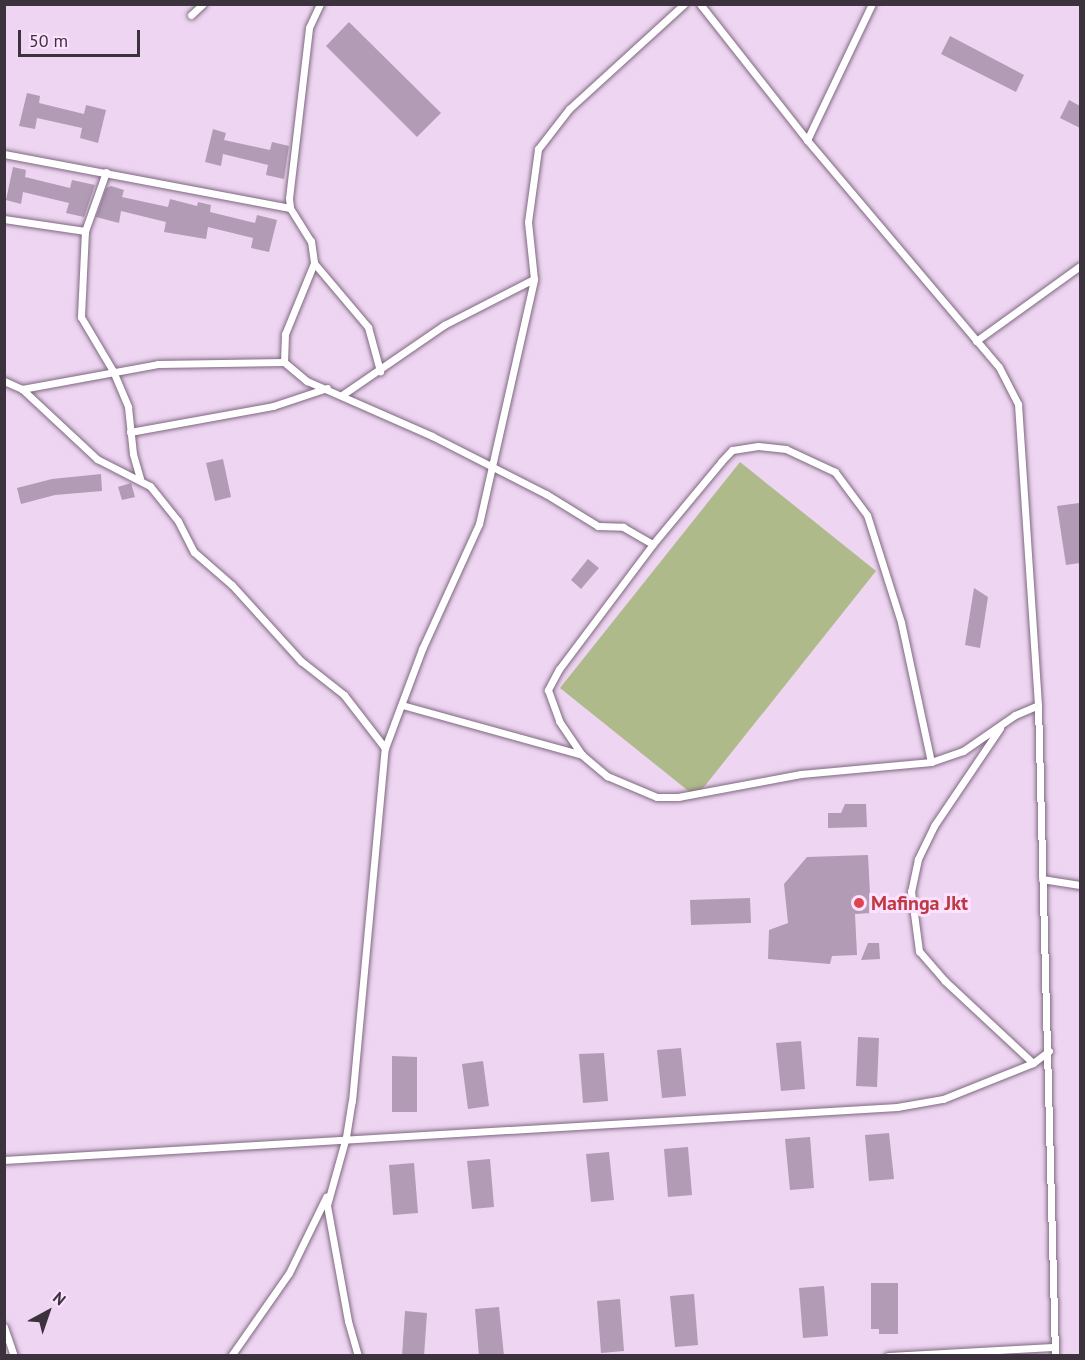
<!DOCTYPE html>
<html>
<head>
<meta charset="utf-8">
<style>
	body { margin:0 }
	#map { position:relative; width:1085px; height:1360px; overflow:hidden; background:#eed5f1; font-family:"PT Sans",sans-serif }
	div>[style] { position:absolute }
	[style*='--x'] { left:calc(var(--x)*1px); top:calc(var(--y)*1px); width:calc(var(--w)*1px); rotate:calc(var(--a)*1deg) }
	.green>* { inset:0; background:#aeba89 }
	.building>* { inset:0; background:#b29bb5 }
	.roads { filter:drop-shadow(0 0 2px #7e6880) drop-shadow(0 0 2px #7e6880) }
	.service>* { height:7px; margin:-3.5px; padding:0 3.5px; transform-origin:3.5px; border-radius:3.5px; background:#fff }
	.dots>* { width:16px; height:16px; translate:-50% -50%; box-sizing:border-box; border:3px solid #fce2ff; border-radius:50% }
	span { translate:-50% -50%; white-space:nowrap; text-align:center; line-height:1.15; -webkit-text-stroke:6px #fce2ff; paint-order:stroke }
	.health-label { font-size:20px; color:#be3a42; font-weight:700 }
	.left { translate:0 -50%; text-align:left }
	.frame { position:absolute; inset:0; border:6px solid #3c323d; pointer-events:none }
	.north { position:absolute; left:18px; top:1282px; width:60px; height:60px; -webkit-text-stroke:4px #fce2ff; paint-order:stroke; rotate:40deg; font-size:16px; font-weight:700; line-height:24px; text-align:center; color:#3c323d }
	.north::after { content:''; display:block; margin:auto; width:21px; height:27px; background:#3c323d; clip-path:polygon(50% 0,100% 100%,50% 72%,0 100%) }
	.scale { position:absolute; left:18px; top:30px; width:122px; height:27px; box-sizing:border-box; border:3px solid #3c323d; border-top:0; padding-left:8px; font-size:18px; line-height:21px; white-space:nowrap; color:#3c323d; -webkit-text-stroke:4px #fce2ff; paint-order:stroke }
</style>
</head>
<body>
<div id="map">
	<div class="green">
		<div style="clip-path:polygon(740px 462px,876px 571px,696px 797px,560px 688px)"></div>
	</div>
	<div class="building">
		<div style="clip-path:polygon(349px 22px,441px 113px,417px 137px,326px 46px)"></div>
		<div style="clip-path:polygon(950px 36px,1024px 75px,1016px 92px,941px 54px)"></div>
		<div style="clip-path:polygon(27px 93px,40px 96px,39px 103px,84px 114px,86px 105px,106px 110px,98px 143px,80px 138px,82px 128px,37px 118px,35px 129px,19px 126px)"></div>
		<div style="clip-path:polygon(1069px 100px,1080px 106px,1080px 128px,1060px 118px)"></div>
		<div style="clip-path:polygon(213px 129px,226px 133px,224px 140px,270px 150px,272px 142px,289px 146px,284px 179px,266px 175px,268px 165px,223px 154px,221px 166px,205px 162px)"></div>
		<div style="clip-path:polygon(13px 167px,26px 170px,25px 177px,70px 188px,72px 180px,95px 185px,84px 217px,66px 213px,69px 203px,23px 192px,21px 204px,6px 200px)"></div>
		<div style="clip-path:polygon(111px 186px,124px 190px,122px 197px,168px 207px,170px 199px,197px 206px,198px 202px,211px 205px,210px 212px,255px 223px,257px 215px,277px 220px,269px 252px,251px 248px,253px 238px,208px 227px,206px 239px,164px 232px,166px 222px,121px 211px,119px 223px,96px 217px,106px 188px)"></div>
		<div style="clip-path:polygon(223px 459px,231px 497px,215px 501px,206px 463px)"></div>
		<div style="clip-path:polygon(101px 474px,102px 491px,55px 495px,21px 504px,17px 488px,52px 479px)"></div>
		<div style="clip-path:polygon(131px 483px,135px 497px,122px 500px,118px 487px)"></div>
		<div style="clip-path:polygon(1079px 503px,1080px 563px,1066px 565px,1057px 506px)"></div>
		<div style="clip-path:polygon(588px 559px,599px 568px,581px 589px,571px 580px)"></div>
		<div style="clip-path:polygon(974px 588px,988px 597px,980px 648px,965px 645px)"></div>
		<div style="clip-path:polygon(845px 804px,866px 804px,867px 827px,828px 828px,828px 813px,841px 813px)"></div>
		<div style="clip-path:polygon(868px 855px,871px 913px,855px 914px,857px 955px,832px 956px,830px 964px,768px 959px,769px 930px,788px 923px,784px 884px,807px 857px)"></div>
		<div style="clip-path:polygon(750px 898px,751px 923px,691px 925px,690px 900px)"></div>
		<div style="clip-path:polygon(868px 943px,879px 943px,880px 959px,861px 960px)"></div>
		<div style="clip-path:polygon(858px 1037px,879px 1038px,877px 1087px,856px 1086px)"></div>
		<div style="clip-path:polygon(801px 1041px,805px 1089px,781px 1091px,776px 1043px)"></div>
		<div style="clip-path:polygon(681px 1048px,686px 1096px,662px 1098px,657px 1050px)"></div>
		<div style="clip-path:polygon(604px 1053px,608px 1101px,583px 1103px,579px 1054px)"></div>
		<div style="clip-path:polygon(392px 1056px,417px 1057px,417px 1112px,392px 1112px)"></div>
		<div style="clip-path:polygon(483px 1061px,489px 1106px,468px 1109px,462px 1064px)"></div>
		<div style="clip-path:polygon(889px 1133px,894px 1179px,869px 1181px,865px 1135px)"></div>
		<div style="clip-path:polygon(810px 1137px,814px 1188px,790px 1190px,785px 1139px)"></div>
		<div style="clip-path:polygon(688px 1147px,692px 1195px,668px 1197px,664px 1149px)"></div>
		<div style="clip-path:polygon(609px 1152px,614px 1200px,591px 1202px,586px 1154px)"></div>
		<div style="clip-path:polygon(490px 1159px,494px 1207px,472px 1209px,467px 1161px)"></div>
		<div style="clip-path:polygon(414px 1163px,418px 1213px,393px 1215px,389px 1165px)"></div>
		<div style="clip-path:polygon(871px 1283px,898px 1283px,898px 1334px,879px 1334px,879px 1329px,871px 1329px)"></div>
		<div style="clip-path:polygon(824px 1286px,828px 1336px,803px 1338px,799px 1288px)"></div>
		<div style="clip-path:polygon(694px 1294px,698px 1345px,675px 1347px,670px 1296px)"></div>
		<div style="clip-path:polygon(620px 1299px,624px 1351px,601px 1353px,597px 1301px)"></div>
		<div style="clip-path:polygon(499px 1307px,504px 1356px,479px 1356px,475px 1309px)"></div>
		<div style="clip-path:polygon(405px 1311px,427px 1313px,424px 1356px,402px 1356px)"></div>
	</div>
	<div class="roads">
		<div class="service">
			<div style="--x:320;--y:4;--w:26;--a:115"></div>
			<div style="--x:309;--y:28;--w:171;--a:96.7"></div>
			<div style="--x:289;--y:198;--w:10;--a:84"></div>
			<div style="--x:290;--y:208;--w:39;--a:58"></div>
			<div style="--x:311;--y:241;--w:22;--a:82"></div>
			<div style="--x:314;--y:263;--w:77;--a:112.2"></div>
			<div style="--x:285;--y:334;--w:28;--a:92"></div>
			<div style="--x:284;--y:362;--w:30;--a:40"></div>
			<div style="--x:307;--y:381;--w:137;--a:23.7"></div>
			<div style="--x:432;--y:436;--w:128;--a:27"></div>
			<div style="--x:546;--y:494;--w:61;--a:31.6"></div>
			<div style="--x:598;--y:526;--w:25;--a:2"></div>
			<div style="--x:623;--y:527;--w:34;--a:30"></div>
			<div style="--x:700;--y:4;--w:173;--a:51.8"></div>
			<div style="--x:807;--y:140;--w:297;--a:49.8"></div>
			<div style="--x:999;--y:367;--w:42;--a:62.8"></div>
			<div style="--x:1018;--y:404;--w:302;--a:86.2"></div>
			<div style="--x:1038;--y:705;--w:651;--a:88.5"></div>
			<div style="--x:191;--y:15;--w:16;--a:-43"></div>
			<div style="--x:807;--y:140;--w:151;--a:-64.5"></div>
			<div style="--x:4;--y:154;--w:291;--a:10.7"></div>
			<div style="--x:106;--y:172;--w:63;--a:109.6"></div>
			<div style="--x:85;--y:231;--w:86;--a:92.7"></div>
			<div style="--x:81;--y:317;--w:63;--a:59.3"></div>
			<div style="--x:113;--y:371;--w:39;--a:67"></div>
			<div style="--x:128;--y:407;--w:47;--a:83.9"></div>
			<div style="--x:133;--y:454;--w:26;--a:74"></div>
			<div style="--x:4;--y:219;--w:82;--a:8.4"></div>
			<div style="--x:314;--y:263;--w:84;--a:49.8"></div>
			<div style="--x:368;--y:327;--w:46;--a:74.7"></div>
			<div style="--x:976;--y:341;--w:128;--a:-35.8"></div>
			<div style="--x:4;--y:381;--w:20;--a:24"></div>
			<div style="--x:22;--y:389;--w:103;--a:43"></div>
			<div style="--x:97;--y:459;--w:59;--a:27"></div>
			<div style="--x:150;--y:486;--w:45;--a:51.3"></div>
			<div style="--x:178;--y:521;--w:35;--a:63"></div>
			<div style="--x:194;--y:552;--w:50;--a:41"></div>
			<div style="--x:232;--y:585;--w:103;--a:47.8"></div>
			<div style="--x:301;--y:661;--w:55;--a:38.3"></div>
			<div style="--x:344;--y:695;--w:67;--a:52.3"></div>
			<div style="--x:22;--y:389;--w:138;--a:-10.4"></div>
			<div style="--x:158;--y:364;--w:126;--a:-0.9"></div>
			<div style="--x:342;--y:395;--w:124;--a:-34.5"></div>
			<div style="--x:444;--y:325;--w:101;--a:-27.1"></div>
			<div style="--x:130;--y:432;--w:145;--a:-10.3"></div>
			<div style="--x:273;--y:406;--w:57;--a:-18.4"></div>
			<div style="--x:402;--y:705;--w:187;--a:15.5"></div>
			<div style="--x:1000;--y:728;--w:118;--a:124"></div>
			<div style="--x:934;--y:826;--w:37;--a:116"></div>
			<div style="--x:918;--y:859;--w:33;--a:102"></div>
			<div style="--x:911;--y:891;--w:61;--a:82.4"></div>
			<div style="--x:919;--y:951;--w:40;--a:49"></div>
			<div style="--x:945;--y:981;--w:120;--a:43"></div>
			<div style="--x:931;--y:762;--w:143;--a:-102.1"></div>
			<div style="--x:901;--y:622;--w:112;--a:-107.6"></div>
			<div style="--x:867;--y:515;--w:54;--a:-126.7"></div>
			<div style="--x:835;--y:472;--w:54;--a:-154.9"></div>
			<div style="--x:786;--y:449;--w:28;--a:-174"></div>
			<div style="--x:758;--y:446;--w:26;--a:171"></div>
			<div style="--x:732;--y:450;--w:16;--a:133"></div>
			<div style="--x:721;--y:462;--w:107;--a:129.7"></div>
			<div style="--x:653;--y:544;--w:156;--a:126.9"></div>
			<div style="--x:559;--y:669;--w:24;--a:118"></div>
			<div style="--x:548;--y:690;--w:33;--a:70"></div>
			<div style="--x:559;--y:721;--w:41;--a:55.9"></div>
			<div style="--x:582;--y:755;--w:33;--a:40"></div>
			<div style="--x:607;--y:776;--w:54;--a:22.8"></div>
			<div style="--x:657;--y:797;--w:21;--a:0"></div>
			<div style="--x:678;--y:797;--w:125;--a:-10.6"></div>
			<div style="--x:801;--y:774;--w:131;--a:-5.3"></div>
			<div style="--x:931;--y:762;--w:34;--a:-19"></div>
			<div style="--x:963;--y:751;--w:63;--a:-34.7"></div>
			<div style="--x:1015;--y:715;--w:25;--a:-23"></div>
			<div style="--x:1042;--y:879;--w:38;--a:9"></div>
			<div style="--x:4;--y:1160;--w:895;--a:-3.4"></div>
			<div style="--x:897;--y:1107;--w:47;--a:-9.9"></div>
			<div style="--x:943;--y:1099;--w:97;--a:-21.8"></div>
			<div style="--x:1033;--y:1063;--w:20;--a:-37"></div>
			<div style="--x:4;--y:1327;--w:31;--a:71"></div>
			<div style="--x:231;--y:1356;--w:101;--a:-55.1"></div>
			<div style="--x:289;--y:1273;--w:85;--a:-64"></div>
			<div style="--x:358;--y:1356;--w:36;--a:-106"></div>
			<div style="--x:348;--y:1321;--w:118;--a:-100.3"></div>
			<div style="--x:327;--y:1205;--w:71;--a:-74.4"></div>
			<div style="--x:346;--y:1137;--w:36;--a:-81"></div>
			<div style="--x:352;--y:1101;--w:355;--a:-84.7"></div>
			<div style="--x:385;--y:748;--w:106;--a:-69.5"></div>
			<div style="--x:422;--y:649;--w:137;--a:-65.5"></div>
			<div style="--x:479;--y:524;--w:251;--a:-77.3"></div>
			<div style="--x:534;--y:279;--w:57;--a:-96"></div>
			<div style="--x:528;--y:222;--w:74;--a:-82.2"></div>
			<div style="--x:538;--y:149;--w:51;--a:-52.2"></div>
			<div style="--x:569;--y:109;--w:156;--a:-42.4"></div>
			<div style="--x:888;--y:1356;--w:166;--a:-3.1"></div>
		</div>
	</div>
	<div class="dots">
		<div style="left:859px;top:903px;background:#e0444e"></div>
	</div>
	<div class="health-label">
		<span class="left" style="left:871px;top:903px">Mafinga Jkt</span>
	</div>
	<div class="frame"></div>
	<div class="north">N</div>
	<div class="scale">50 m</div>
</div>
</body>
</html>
